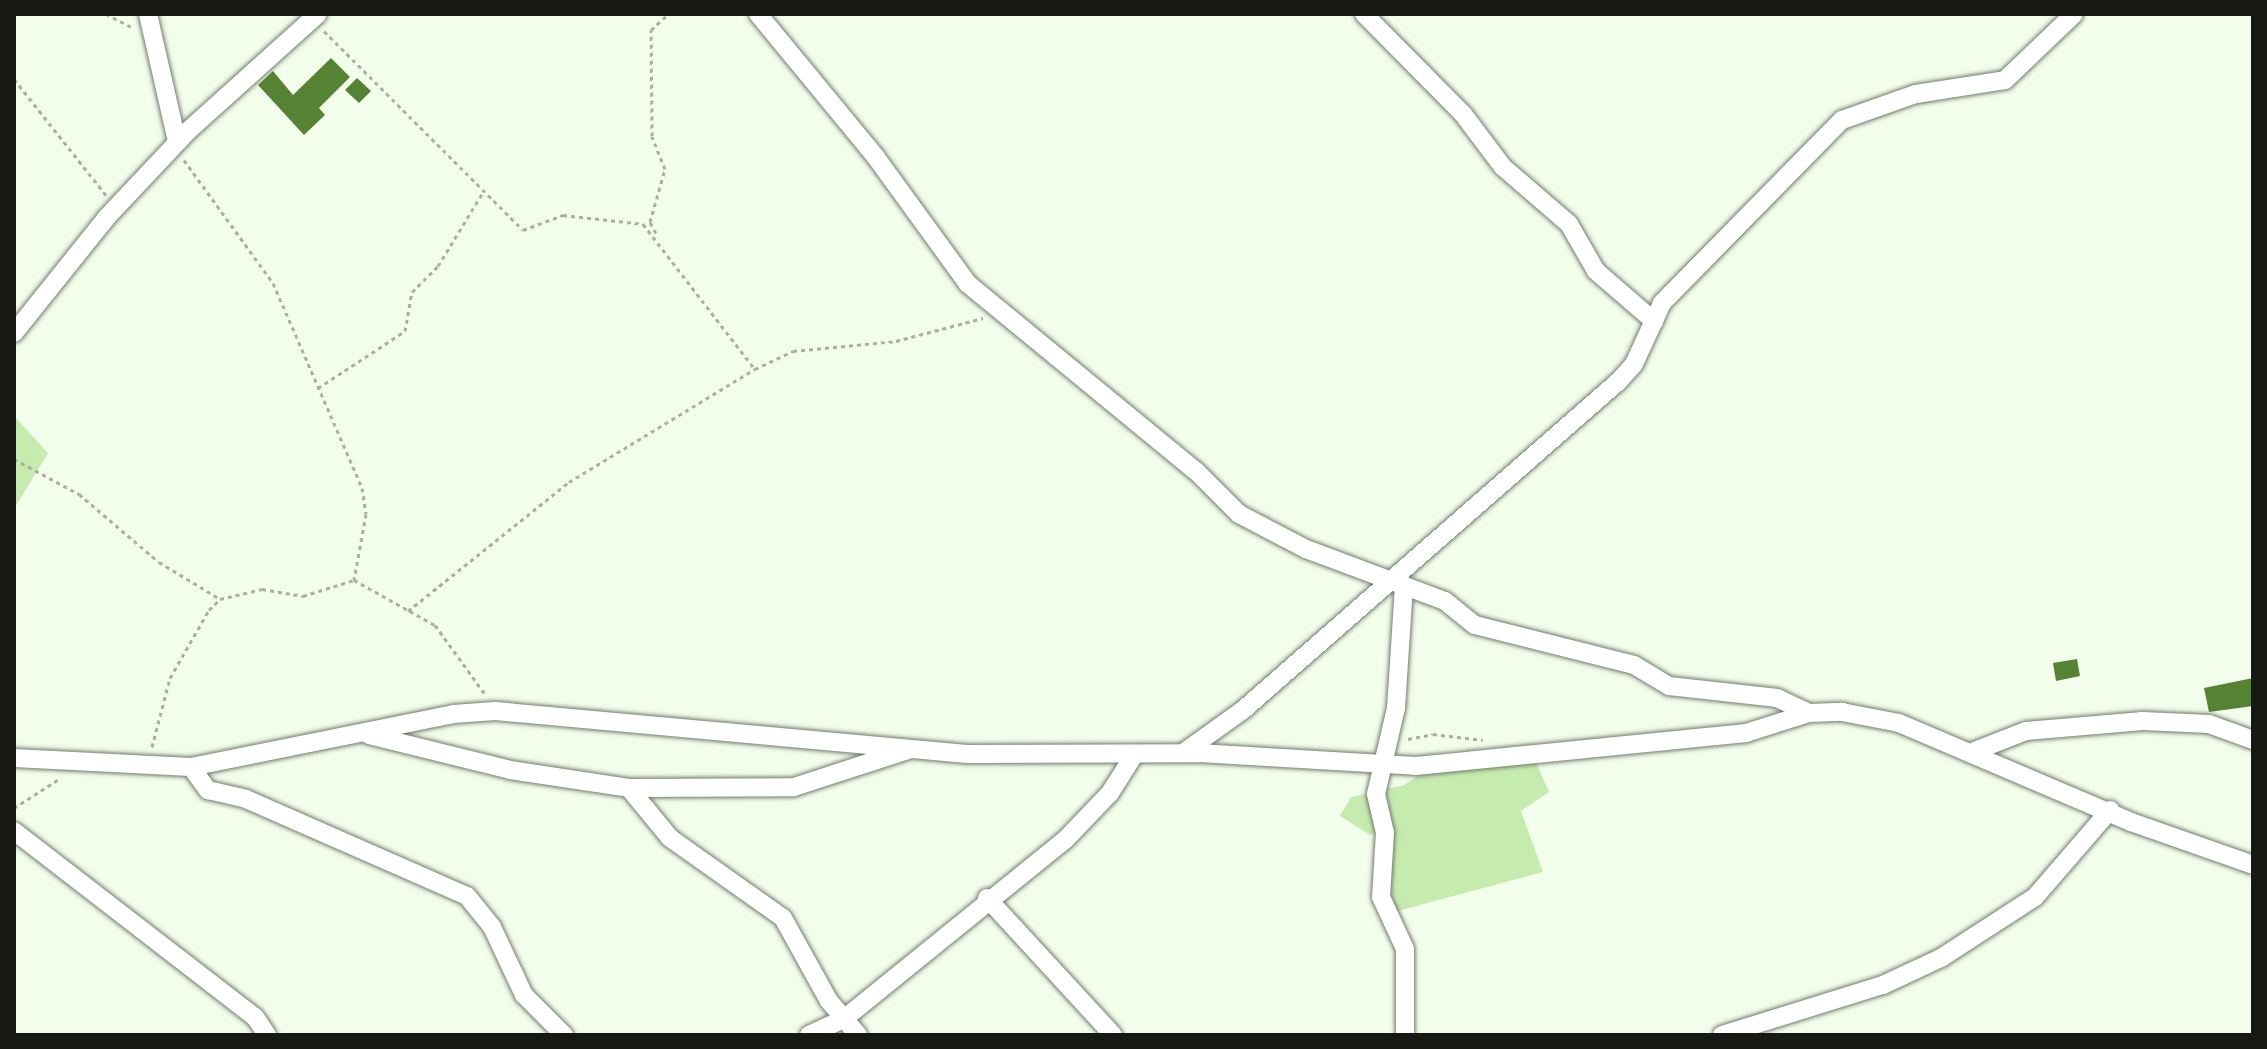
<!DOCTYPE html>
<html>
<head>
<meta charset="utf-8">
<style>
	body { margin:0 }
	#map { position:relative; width:2267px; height:1049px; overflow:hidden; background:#f2fdeb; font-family:Quicksand,sans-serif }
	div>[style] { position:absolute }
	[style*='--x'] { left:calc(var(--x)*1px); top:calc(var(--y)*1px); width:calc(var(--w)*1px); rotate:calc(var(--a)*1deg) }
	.green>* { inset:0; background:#c6ebaf }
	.building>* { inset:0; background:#568233 }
	.path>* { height:3px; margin-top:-1.5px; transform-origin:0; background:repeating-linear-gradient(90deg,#a7b0a2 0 4px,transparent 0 8px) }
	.roads { filter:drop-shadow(0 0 2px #727c6d) drop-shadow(0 0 2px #727c6d) }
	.minor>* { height:18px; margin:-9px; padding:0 9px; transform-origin:9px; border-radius:9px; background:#fff }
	span { translate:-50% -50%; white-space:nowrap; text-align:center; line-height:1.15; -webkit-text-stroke:6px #f2fdeb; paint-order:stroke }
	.frame { position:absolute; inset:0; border:16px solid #161913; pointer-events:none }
</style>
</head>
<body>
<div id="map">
	<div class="green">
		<div style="clip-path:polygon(14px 416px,48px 453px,14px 509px)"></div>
		<div style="clip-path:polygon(1532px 753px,1549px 792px,1521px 811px,1543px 872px,1394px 912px,1387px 896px,1387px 827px,1370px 835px,1340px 816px,1351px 797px,1404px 785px,1422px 773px)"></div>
	</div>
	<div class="building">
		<div style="clip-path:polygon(331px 58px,350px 77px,319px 108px,325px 115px,304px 135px,258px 85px,273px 71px,293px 95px)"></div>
		<div style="clip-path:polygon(357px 78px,371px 91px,359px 103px,345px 90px)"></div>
		<div style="clip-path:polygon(2077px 659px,2080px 676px,2056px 681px,2053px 663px)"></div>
		<div style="clip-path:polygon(2253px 678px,2253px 706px,2209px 712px,2204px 688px)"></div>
	</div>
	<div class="path">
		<div style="--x:106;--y:14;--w:28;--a:27"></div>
		<div style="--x:324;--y:31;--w:281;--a:45"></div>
		<div style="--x:523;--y:230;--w:43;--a:-20.6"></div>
		<div style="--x:563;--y:215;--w:81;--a:6.4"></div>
		<div style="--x:643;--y:224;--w:182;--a:52.4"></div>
		<div style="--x:14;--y:79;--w:148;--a:51.6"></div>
		<div style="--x:184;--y:160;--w:152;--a:54.1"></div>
		<div style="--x:273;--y:283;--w:223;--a:66.5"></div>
		<div style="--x:362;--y:488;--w:26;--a:81"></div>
		<div style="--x:366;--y:514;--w:67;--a:100.3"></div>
		<div style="--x:656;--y:233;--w:13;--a:-119"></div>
		<div style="--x:650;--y:222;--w:55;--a:-74.2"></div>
		<div style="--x:665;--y:169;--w:35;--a:-112"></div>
		<div style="--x:652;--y:136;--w:106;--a:-90.5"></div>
		<div style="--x:651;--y:30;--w:23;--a:-43"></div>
		<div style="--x:318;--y:388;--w:104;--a:-33.2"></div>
		<div style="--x:405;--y:331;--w:40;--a:-80"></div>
		<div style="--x:412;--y:292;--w:37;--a:-45"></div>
		<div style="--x:438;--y:266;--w:87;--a:-58.7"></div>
		<div style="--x:14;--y:459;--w:74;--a:28.3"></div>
		<div style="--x:79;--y:494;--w:105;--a:40.4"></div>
		<div style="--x:159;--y:562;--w:71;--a:31.2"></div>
		<div style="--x:408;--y:611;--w:206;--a:-38.7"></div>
		<div style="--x:569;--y:482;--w:218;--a:-31.3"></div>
		<div style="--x:755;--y:369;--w:42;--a:-25.3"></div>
		<div style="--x:793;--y:351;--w:103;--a:-5.5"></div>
		<div style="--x:896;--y:341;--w:90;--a:-14.8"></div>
		<div style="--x:1408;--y:739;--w:25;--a:-11"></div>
		<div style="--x:1433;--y:734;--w:50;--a:6.8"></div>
		<div style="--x:152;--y:747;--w:71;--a:-75.4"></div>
		<div style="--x:170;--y:678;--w:78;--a:-60.2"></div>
		<div style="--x:209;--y:610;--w:16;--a:-45"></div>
		<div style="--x:220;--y:599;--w:43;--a:-13.4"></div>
		<div style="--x:262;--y:589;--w:42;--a:9.7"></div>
		<div style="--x:303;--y:596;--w:53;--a:-17.4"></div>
		<div style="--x:354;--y:580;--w:93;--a:29.1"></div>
		<div style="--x:435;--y:625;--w:85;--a:54.1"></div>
		<div style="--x:14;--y:808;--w:54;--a:-32.8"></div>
	</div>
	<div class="roads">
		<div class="minor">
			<div style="--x:148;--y:14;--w:131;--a:77.2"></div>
			<div style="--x:758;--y:14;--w:184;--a:50.5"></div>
			<div style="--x:875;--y:156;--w:158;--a:54"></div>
			<div style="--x:968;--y:284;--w:295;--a:39.4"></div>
			<div style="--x:1196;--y:471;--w:61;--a:45"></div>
			<div style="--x:1239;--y:514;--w:76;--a:27.6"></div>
			<div style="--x:1306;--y:549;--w:148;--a:20.5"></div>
			<div style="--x:1445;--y:601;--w:38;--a:39"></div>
			<div style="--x:1475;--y:625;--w:164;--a:14.1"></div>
			<div style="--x:1634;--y:665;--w:41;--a:31"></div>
			<div style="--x:1669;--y:686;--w:109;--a:6.3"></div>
			<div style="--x:1777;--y:698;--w:35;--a:25"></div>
			<div style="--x:1364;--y:14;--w:141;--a:45.3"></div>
			<div style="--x:1463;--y:114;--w:66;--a:53"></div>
			<div style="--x:1503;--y:167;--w:87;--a:40.8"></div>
			<div style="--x:1569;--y:224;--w:54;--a:60.1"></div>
			<div style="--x:1596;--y:271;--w:77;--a:40.8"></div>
			<div style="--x:14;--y:333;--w:147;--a:-51.3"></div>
			<div style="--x:106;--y:218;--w:121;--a:-46.7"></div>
			<div style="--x:189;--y:130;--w:173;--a:-42"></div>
			<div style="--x:1404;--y:585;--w:123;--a:93.7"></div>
			<div style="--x:1396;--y:708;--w:88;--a:103.1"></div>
			<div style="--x:1376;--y:794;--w:39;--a:77"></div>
			<div style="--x:1385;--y:832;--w:65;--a:93.5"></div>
			<div style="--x:1381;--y:897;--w:57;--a:65.2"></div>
			<div style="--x:1405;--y:949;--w:86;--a:90"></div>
			<div style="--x:369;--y:735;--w:145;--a:13.9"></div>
			<div style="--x:510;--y:770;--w:120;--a:8.6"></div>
			<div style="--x:629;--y:788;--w:165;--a:-0.3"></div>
			<div style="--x:794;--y:787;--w:120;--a:-18"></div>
			<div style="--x:1975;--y:751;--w:55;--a:-21.4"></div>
			<div style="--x:2026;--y:731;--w:117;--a:-4.9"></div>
			<div style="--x:2143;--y:721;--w:66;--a:2.6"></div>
			<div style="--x:2209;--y:724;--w:47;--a:20"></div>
			<div style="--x:1183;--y:753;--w:74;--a:-35.6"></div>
			<div style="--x:1243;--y:710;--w:497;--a:-41.2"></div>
			<div style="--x:1617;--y:383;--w:25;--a:-48"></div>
			<div style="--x:1634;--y:364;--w:67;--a:-65.3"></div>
			<div style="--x:1662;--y:303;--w:257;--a:-45.5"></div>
			<div style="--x:1842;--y:120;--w:78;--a:-19.4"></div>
			<div style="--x:1916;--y:94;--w:90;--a:-8.9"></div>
			<div style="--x:2005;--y:80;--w:95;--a:-43.7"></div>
			<div style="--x:14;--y:758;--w:177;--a:2.9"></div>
			<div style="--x:191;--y:767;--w:267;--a:-11.4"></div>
			<div style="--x:453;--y:714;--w:42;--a:-4.1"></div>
			<div style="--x:495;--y:711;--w:474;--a:5.2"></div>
			<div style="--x:967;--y:754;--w:232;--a:-0.2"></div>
			<div style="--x:1199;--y:753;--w:217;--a:3.4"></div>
			<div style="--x:1416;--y:766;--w:332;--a:-5.7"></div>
			<div style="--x:1746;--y:733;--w:66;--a:-17.6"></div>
			<div style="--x:1809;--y:713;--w:33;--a:-2"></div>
			<div style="--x:1842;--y:712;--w:58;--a:10.9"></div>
			<div style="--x:1899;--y:723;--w:252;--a:23.1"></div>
			<div style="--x:2131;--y:822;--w:129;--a:19.4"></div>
			<div style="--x:191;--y:767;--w:29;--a:54"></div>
			<div style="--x:208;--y:790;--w:39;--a:13"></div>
			<div style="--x:246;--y:799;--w:241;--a:23.7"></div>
			<div style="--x:467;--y:896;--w:40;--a:51"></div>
			<div style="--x:492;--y:927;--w:75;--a:64.8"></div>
			<div style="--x:524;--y:995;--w:57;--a:45"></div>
			<div style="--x:629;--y:788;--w:65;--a:50.6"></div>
			<div style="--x:670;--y:838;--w:138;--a:35.3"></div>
			<div style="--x:783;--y:918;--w:95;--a:61"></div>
			<div style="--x:829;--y:1001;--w:45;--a:49.5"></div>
			<div style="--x:14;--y:831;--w:304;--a:37.7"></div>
			<div style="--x:255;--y:1017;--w:22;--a:56"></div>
			<div style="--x:987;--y:898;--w:186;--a:47.4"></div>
			<div style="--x:809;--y:1035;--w:40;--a:-25"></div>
			<div style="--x:845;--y:1018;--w:284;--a:-39"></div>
			<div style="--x:1066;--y:839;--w:64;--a:-46.3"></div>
			<div style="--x:1110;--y:793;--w:45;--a:-57.7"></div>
			<div style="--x:1722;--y:1035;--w:169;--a:-17.3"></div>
			<div style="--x:1883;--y:985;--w:64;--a:-25"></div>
			<div style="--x:1941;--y:958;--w:112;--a:-33"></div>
			<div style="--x:2035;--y:897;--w:115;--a:-49.2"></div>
		</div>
	</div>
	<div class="frame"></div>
</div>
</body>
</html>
